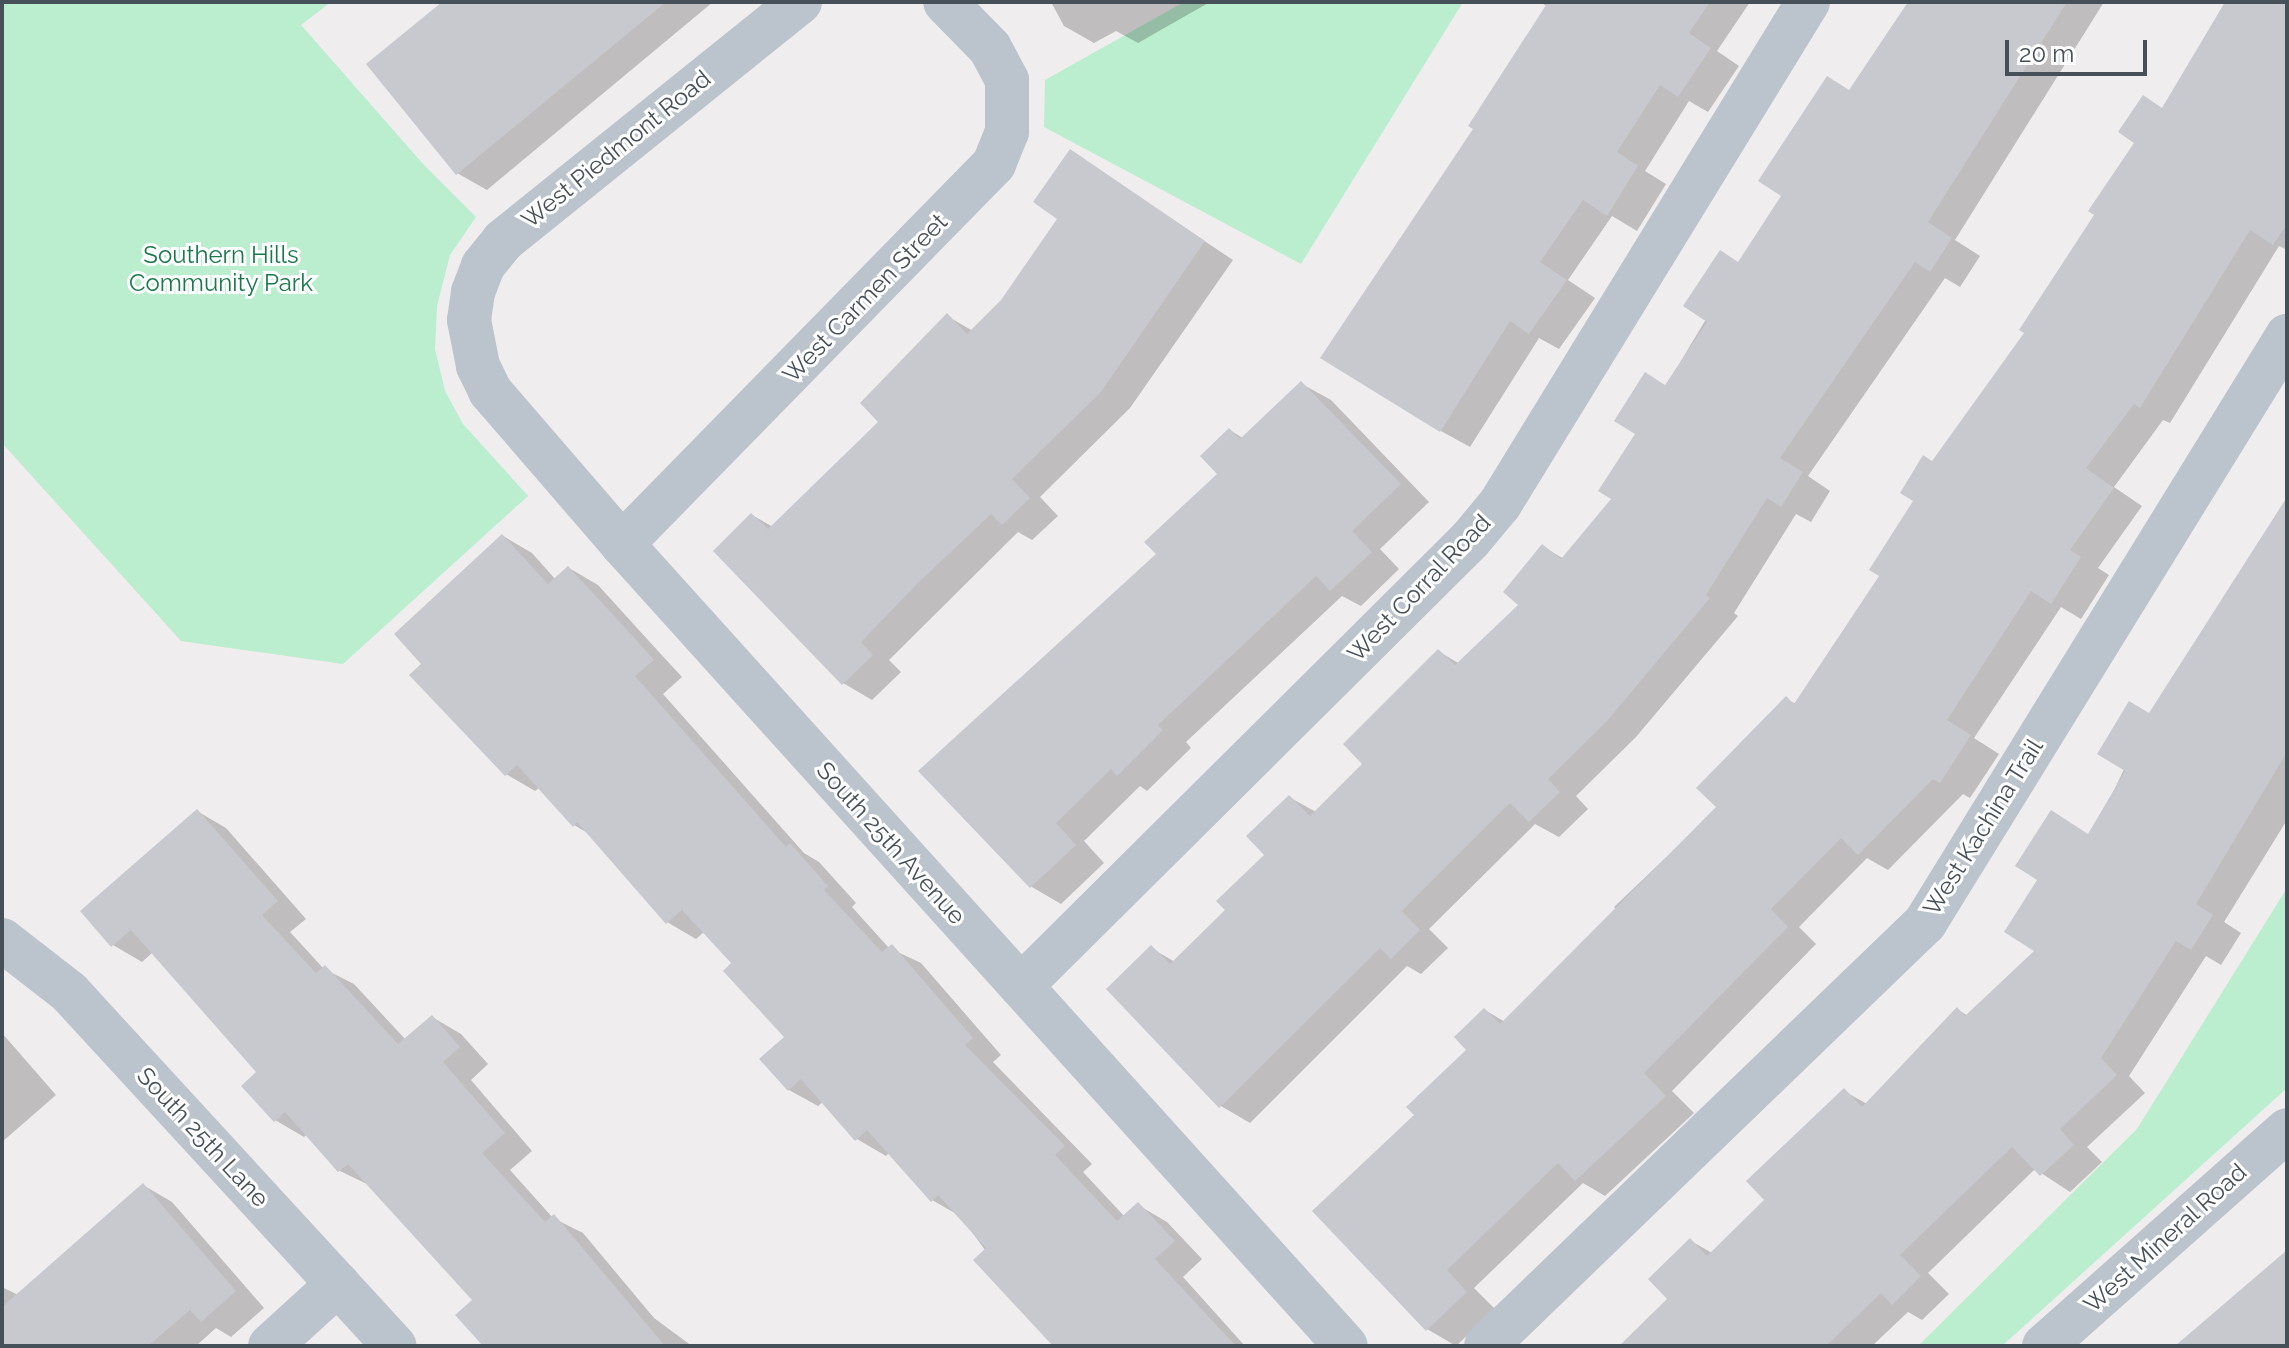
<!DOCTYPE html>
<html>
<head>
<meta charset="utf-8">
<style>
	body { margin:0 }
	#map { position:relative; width:2289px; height:1348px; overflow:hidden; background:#efeded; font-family:Raleway,sans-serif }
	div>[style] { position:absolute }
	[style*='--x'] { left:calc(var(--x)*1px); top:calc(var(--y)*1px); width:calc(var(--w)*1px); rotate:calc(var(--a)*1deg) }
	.green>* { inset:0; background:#bbedcf }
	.shadow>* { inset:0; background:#0003 }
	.building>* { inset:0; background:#c7c9cf }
	.minor>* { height:44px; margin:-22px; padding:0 22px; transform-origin:22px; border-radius:22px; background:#bbc4cc }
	span { translate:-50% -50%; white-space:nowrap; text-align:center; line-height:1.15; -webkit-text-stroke:6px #fff; paint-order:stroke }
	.street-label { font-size:24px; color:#465059 }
	.park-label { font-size:24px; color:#19784a }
	.frame { position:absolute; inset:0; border:4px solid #465059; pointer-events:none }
	.scale { position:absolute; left:2005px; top:40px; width:142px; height:36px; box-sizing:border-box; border:4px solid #465059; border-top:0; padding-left:10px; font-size:24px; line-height:28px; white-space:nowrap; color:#465059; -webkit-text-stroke:6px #fff; paint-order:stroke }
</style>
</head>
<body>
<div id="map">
	<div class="green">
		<div style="clip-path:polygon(2px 2px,331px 2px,301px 25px,423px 164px,476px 217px,450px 255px,437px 306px,435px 349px,445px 391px,463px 424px,528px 496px,343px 664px,181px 641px,2px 443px)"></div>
		<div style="clip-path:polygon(1184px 2px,1463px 2px,1301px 264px,1044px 127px,1045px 80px)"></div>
		<div style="clip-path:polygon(2287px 888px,2287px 1088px,2002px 1346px,1918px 1346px,2137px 1129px)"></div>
	</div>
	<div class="shadow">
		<div style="clip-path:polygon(444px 2px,713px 2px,487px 190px,457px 173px)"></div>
		<div style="clip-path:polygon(1051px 2px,1210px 2px,1138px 43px,1116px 31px,1094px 43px,1064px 26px)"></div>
		<div style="clip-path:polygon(1540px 2px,1750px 2px,1717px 51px,1739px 66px,1708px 112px,1689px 101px,1645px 171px,1666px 184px,1637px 231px,1612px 216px,1568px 280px,1595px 298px,1559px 349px,1539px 338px,1470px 447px,1441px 431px,1476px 129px,1548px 7px)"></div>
		<div style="clip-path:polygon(1910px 2px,2104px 2px,1955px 240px,1980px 256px,1960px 287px,1945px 278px,1808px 476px,1830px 491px,1811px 522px,1796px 514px,1734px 613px,1738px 616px,1636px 737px,1576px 796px,1588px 809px,1559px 837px,1535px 824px,1429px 929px,1448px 948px,1421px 974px,1407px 966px,1250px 1123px,1221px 1106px,1108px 989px,1151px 948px,1175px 962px,1228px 911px,1267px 855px,1289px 797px,1316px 812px,1365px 764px,1438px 651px,1460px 664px,1521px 604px,1542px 546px,1564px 559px,1614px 499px,1666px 386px,1739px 264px)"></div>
		<div style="clip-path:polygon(2227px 2px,2287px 2px,2287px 250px,2279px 246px,2170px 423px,2163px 420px,2114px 487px,2142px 506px,2098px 568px,2109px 575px,2081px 619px,2061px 607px,1974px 738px,1999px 754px,1970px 798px,1963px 794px,1888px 870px,1867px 858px,1799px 927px,1816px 944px,1672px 1091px,1694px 1113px,1605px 1196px,1583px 1183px,1474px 1288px,1495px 1309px,1456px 1346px,1427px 1329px,1416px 1115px,1469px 1050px,1485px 1010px,1505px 1022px,1619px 912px,1614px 907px,1719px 807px,1786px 699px,1796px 704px,1881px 575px,1933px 463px,2026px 332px)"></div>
		<div style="clip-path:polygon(1071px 152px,1233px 260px,1130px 408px,1040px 497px,1058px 516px,1032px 540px,1018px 532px,889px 660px,901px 672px,872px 700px,843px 683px,752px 515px,773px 527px,881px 422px,947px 316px,973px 331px,1002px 301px,1060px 218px)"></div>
		<div style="clip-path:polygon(1302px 384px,1331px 400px,1429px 502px,1380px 549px,1399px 569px,1361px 606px,1342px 596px,1186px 742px,1191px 748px,1147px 791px,1140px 786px,1084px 841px,1104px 863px,1061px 904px,1032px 887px,921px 772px,1159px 554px,1220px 474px,1230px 430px,1244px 439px)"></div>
		<div style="clip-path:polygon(2287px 500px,2287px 820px,2224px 922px,2241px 933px,2221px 965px,2206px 956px,2129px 1076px,2145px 1093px,2087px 1147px,2102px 1162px,2070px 1192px,2035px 1169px,1928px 1273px,1949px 1294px,1922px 1320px,1908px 1312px,1872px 1346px,1624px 1346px,1670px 1299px,1691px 1241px,1712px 1253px,1767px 1200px,1844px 1091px,1867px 1104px,1957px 1009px,1968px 1016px,2037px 951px,2150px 715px)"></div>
		<div style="clip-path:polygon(503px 536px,532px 553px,556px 580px,569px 568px,598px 585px,658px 651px,682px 677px,663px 694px,804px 853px,819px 862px,856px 903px,852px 907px,889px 948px,921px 963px,1001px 1055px,993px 1062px,1092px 1164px,1083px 1172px,1125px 1217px,1138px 1205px,1167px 1222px,1202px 1259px,1183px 1277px,1245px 1346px,1056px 1346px,960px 1216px,932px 1200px,890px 1152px,886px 1156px,857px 1139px,824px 1101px,818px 1106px,789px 1090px,787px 1038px,734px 963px,704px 932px,696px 939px,667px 922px,591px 835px,574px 825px,540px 787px,535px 791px,506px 774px,424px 664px)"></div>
		<div style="clip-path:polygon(197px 811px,226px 828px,306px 919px,290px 932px,324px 969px,354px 984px,406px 1040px,432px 1017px,461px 1034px,488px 1064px,471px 1080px,532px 1151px,510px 1170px,553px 1218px,583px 1233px,654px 1318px,692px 1346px,486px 1346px,475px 1300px,371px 1186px,340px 1171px,307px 1134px,304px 1137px,275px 1120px,259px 1072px,153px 952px,142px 962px,113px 945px)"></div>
		<div style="clip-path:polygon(2px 1033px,56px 1095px,2px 1142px)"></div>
		<div style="clip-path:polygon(143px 1185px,172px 1202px,264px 1308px,231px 1337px,216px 1328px,196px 1346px,2px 1346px,2px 1287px,18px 1295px)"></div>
	</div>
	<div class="building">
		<div style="clip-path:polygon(442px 2px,666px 2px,456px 175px,366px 64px)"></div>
		<div style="clip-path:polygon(1548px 2px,1710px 2px,1689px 33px,1711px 48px,1678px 97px,1660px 85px,1617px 152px,1638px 166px,1607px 216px,1583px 200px,1540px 262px,1567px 280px,1529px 334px,1510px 321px,1440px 432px,1320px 358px,1473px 129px,1468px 126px)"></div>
		<div style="clip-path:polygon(1908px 2px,2067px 2px,1928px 222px,1952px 238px,1930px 272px,1915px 262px,1780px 458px,1803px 472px,1781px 507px,1767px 498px,1706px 595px,1710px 598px,1607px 721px,1548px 779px,1560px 792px,1529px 822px,1510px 803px,1402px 911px,1420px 930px,1391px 959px,1380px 948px,1219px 1108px,1106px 989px,1151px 945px,1170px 964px,1225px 910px,1216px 901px,1264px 855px,1246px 836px,1289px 795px,1310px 816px,1362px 764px,1343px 744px,1438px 649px,1455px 665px,1518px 605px,1503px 592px,1542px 544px,1561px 559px,1611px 499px,1598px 491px,1635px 434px,1614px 421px,1645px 372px,1665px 385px,1707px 322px,1683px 306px,1720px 250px,1738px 262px,1781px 196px,1758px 181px,1827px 76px,1849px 90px)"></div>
		<div style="clip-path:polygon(2225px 2px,2287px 2px,2287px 224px,2273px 245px,2250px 230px,2140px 408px,2134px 404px,2086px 468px,2114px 488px,2070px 550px,2081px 557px,2051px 604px,2031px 591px,1947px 720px,1971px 735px,1940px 783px,1933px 779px,1858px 855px,1841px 838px,1771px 909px,1788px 927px,1644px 1073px,1666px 1096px,1575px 1181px,1558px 1163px,1447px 1270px,1467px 1292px,1426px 1331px,1312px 1211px,1414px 1115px,1406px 1107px,1466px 1050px,1454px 1037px,1484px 1008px,1500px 1024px,1716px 807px,1696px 788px,1786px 696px,1794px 704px,1879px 576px,1869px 570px,1913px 501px,1900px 493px,1923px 455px,1932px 461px,2024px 333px,2019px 330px,2094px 215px,2088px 211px,2134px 143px,2118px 132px,2143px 95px,2162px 108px)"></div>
		<div style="clip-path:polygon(1070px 149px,1205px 241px,1101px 392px,1012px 479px,1030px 498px,1002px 525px,991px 514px,918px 583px,861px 642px,873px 655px,842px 685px,713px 551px,751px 513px,768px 529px,878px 422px,860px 403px,947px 313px,967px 334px,1001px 300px,1057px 219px,1033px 202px)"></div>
		<div style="clip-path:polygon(1301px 381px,1401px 484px,1352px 531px,1372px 552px,1330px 591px,1316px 576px,1158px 725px,1163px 730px,1117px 776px,1111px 769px,1056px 823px,1076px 845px,1030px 888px,918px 771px,1156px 554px,1144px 542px,1217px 474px,1200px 456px,1229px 428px,1240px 439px)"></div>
		<div style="clip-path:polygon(2287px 497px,2287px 752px,2196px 904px,2213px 915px,2191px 950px,2176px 941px,2101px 1058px,2117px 1075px,2060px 1129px,2074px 1145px,2040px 1176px,2012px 1147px,1900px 1255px,1921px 1276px,1892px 1305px,1881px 1293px,1826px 1346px,1619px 1346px,1667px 1299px,1648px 1279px,1690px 1238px,1707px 1256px,1764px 1200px,1746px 1181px,1844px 1088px,1862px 1107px,1957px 1007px,1965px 1016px,2034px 951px,2004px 932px,2037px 880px,2015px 866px,2051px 810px,2088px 834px,2125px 771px,2097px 754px,2129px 701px,2149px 713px)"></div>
		<div style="clip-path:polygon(502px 534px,548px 584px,568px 566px,629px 632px,654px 660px,635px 676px,786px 847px,790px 843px,828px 886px,824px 890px,882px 952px,892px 944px,973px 1038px,965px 1045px,1065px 1146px,1055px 1155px,1117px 1221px,1138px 1202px,1175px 1241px,1155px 1259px,1236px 1346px,1053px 1346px,973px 1260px,986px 1248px,938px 1195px,931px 1202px,867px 1130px,855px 1141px,801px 1079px,788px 1091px,759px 1059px,784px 1037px,723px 971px,731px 963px,682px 910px,666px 924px,577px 822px,573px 827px,517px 765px,505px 776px,409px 675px,421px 664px,394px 634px)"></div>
		<div style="clip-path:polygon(197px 809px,278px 901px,262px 915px,316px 973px,325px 965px,398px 1044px,432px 1015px,460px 1047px,443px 1062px,505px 1133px,482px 1153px,545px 1222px,554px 1214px,665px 1346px,483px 1346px,455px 1315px,472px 1300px,348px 1164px,338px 1172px,285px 1112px,274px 1122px,241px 1086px,256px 1072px,131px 930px,111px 947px,80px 911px)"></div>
		<div style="clip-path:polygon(143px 1183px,236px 1291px,201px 1322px,190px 1310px,148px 1346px,2px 1346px,2px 1307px)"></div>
		<div style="clip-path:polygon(2287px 1250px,2287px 1346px,2175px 1346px)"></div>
	</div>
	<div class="minor">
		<div style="--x:800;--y:2;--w:381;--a:141.2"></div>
		<div style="--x:503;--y:241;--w:32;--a:129"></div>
		<div style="--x:483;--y:266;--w:28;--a:111"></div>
		<div style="--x:473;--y:292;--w:28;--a:98"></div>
		<div style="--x:469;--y:320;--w:47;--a:78.9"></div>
		<div style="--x:478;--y:366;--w:28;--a:64"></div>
		<div style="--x:490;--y:391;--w:202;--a:49.2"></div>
		<div style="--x:622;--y:544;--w:1080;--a:47.93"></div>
		<div style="--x:622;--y:544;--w:532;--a:-45.61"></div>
		<div style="--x:994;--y:164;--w:35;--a:-68"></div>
		<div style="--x:1007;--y:132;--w:52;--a:-90"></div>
		<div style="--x:1007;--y:80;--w:36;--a:-118"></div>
		<div style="--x:990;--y:48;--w:64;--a:-134.4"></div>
		<div style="--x:2;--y:940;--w:85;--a:37.8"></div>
		<div style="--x:69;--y:992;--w:481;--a:47.4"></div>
		<div style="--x:1021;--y:986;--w:633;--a:-44.81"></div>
		<div style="--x:1470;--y:540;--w:47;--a:-50.2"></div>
		<div style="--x:1500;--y:504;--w:589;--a:-58.47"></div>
		<div style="--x:270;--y:1346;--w:92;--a:-42.4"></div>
		<div style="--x:1486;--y:1346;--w:610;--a:-43.94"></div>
		<div style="--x:1925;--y:923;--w:690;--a:-58.34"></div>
		<div style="--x:2044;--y:1346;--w:325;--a:-41.6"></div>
	</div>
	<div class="street-label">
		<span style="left:616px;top:149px;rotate:-39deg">West Piedmont Road</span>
		<span style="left:865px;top:298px;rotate:-46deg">West Carmen Street</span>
		<span style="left:1419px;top:588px;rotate:-46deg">West Corral Road</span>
		<span style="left:1983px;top:827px;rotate:-58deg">West Kachina Trail</span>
		<span style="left:891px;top:843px;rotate:48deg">South 25th Avenue</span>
		<span style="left:203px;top:1137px;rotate:47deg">South 25th Lane</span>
		<span style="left:2165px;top:1238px;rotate:-42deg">West Mineral Road</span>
	</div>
	<div class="park-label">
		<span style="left:221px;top:269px">Southern Hills<br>Community Park</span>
	</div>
	<div class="frame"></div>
	<div class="scale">20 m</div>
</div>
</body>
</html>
